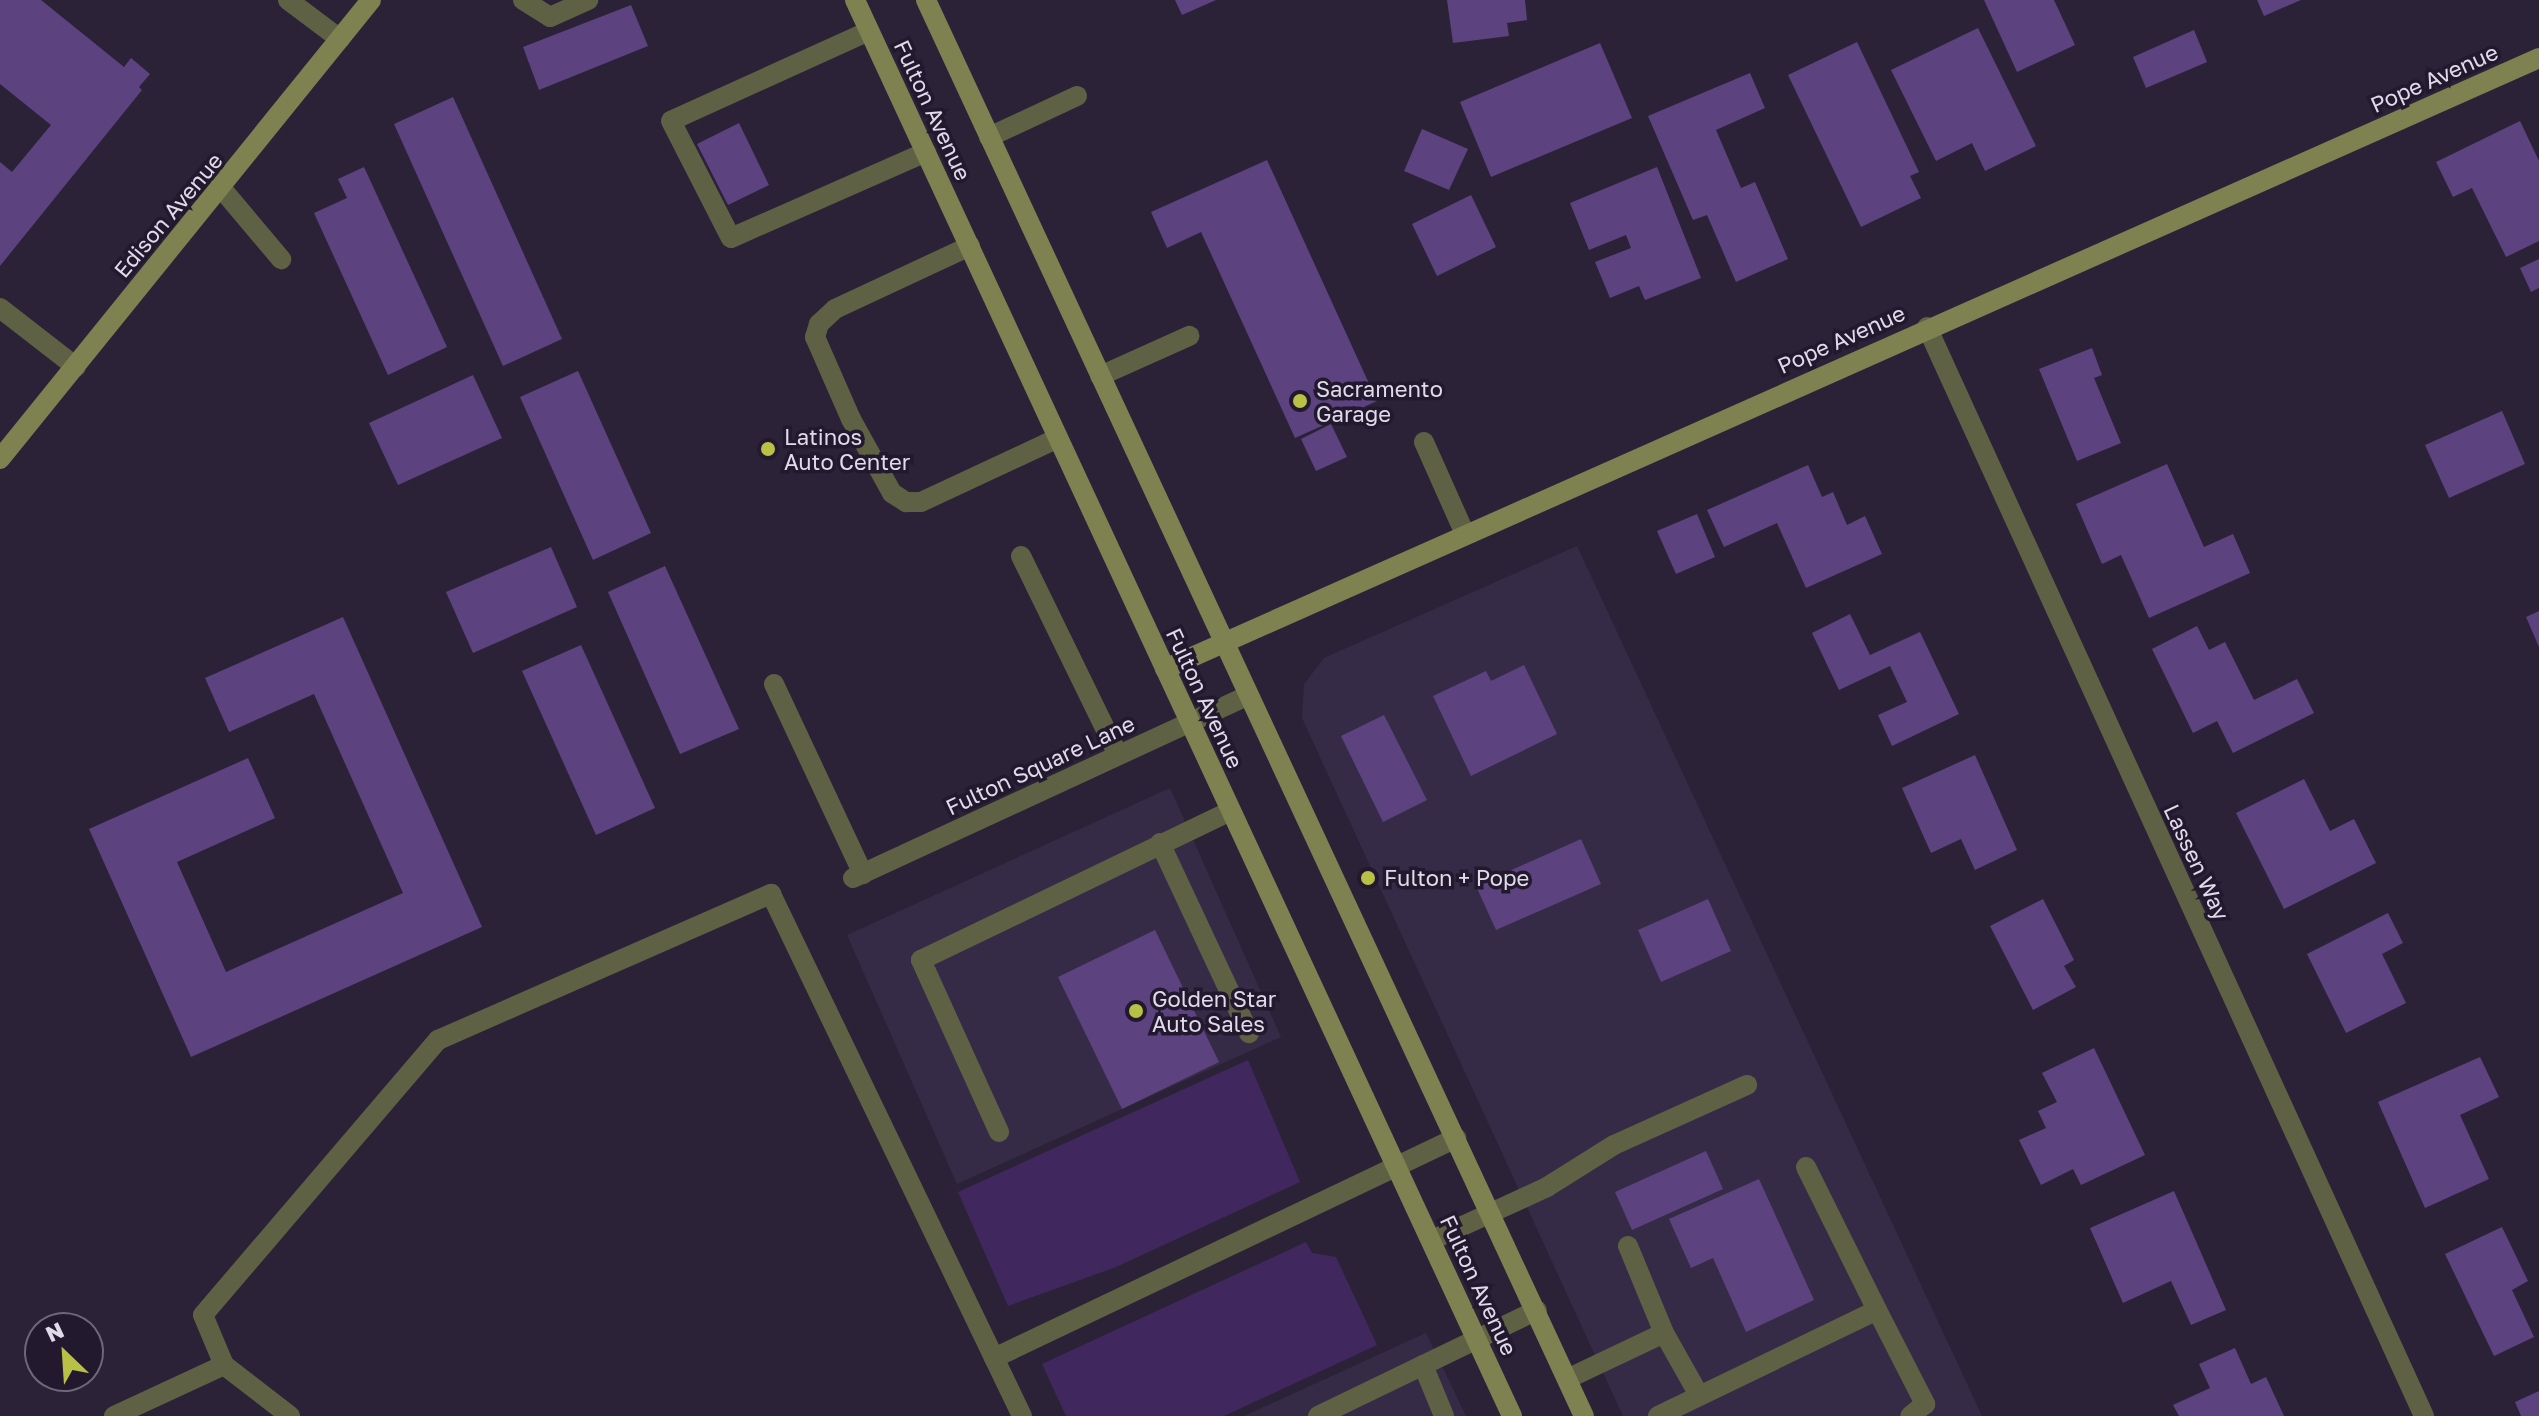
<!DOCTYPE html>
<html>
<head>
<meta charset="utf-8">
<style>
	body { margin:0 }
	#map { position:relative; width:2539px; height:1416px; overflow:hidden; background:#2b2238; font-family:"Golos Text",sans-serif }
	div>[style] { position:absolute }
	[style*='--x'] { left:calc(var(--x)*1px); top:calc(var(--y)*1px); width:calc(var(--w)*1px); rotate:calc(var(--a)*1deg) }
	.built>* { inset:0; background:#362b47 }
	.green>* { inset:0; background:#40285e }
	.building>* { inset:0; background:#5d4280 }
	.lane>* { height:20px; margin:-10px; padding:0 10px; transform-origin:10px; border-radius:10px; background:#5e6143 }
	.street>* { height:20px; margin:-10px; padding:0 10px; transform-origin:10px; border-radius:10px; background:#5e6143 }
	.secondary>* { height:20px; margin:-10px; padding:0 10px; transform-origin:10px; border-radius:10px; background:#7d8250 }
	.dots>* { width:22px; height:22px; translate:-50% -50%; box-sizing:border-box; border:4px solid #22192e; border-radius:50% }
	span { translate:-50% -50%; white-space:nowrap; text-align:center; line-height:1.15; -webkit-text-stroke:7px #22192e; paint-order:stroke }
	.street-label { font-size:22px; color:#e0dbe9 }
	.poi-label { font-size:22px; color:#e0dbe9 }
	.left { translate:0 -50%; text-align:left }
	.north { position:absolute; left:24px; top:1312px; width:80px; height:80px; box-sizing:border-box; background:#22192e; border:2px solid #6e6779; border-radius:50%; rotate:335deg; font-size:22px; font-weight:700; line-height:32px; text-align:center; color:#e0dbe9 }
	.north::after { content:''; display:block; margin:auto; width:28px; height:36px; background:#b9c046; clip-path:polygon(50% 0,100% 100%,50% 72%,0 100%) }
</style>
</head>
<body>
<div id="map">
	<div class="built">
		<div style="clip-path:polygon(1577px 546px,1982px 1416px,1623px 1416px,1302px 718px,1304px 684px,1324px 658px)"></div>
		<div style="clip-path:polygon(1170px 788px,1281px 1037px,957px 1184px,847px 935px)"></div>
		<div style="clip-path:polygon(1426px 1333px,1466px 1416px,1244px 1416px)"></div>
	</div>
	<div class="green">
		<div style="clip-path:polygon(1248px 1060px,1300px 1182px,1116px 1267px,1008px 1306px,958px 1192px)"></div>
		<div style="clip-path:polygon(1306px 1242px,1312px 1253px,1336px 1257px,1377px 1345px,1224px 1416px,1066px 1416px,1042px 1364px)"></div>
	</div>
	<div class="building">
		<div style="clip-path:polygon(0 0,41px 0,124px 67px,131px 58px,150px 74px,139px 87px,142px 90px,0 266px,0 162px,12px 172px,51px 125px,0 84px)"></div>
		<div style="clip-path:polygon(1175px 0,1216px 0,1182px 15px)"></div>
		<div style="clip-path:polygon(1447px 0,1525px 0,1527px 20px,1507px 23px,1509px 36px,1453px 43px)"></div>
		<div style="clip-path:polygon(1984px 0,2054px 0,2075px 45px,2017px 72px)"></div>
		<div style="clip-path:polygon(2257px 0,2301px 0,2264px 16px)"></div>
		<div style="clip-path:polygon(631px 5px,648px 46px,539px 90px,523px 47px)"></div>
		<div style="clip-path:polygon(1978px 28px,2036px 146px,1985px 171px,1972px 143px,1936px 161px,1891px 70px)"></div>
		<div style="clip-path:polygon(2194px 30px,2207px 62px,2146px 88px,2133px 57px)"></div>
		<div style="clip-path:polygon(1857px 42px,1919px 172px,1910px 176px,1921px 198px,1861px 227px,1788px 75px)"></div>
		<div style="clip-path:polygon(1600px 43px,1632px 118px,1491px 177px,1460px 102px)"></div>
		<div style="clip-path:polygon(1750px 73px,1765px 108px,1716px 130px,1741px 188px,1755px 182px,1788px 259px,1736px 282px,1707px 215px,1693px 220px,1648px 116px)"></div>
		<div style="clip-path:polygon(453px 97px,562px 339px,503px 366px,394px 124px)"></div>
		<div style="clip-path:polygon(2520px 121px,2539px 161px,2539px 241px,2506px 257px,2472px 188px,2453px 197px,2436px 162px)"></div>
		<div style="clip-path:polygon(739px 123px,769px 185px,728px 205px,697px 144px)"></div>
		<div style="clip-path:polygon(1422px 129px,1468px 149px,1449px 190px,1404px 171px)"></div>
		<div style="clip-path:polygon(1267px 160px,1377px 401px,1295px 438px,1201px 232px,1167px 248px,1151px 212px)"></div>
		<div style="clip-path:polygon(364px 167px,447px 347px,388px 375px,314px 213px,347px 198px,338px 179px)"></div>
		<div style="clip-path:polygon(1657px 167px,1701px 278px,1645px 300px,1639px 286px,1610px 298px,1595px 262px,1631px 248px,1626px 235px,1589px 250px,1570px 203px)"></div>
		<div style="clip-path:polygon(1471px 195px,1496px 247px,1437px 276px,1412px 224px)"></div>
		<div style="clip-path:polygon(2539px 259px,2539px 288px,2531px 292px,2520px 268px)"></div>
		<div style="clip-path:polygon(2092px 348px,2102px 375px,2094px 378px,2121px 443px,2077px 461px,2039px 369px)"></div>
		<div style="clip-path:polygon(578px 371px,651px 533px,593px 560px,520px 397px)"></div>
		<div style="clip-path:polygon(473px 375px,502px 438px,398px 485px,369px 423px)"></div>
		<div style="clip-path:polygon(2502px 411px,2525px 464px,2449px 498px,2425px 445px)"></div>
		<div style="clip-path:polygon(1331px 424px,1347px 457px,1316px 471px,1301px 439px)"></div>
		<div style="clip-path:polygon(2167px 464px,2204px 547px,2233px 534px,2250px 573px,2149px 618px,2121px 555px,2102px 564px,2076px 504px)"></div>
		<div style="clip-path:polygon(1808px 465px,1822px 497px,1833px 492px,1847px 525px,1865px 516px,1882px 554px,1806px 588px,1777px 523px,1724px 547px,1707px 510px)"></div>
		<div style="clip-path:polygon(1697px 514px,1715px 557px,1676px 574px,1657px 531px)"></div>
		<div style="clip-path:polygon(551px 547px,577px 607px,473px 653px,446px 592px)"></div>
		<div style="clip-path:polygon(665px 566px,739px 729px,680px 754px,608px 592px)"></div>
		<div style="clip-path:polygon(2539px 611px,2539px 647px,2526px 617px)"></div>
		<div style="clip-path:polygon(1850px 614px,1870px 655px,1920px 632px,1959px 714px,1892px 746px,1878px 715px,1907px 702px,1890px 666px,1839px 690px,1812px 633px)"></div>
		<div style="clip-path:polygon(343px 617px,482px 927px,191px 1057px,89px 829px,248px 758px,275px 818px,177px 862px,226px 972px,403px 893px,314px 694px,229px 732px,205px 678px)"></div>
		<div style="clip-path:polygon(2197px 626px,2209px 650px,2225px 642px,2254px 700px,2297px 679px,2314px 713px,2233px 753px,2217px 721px,2193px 733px,2152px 649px)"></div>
		<div style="clip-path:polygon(581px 645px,655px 808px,596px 835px,522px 671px)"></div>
		<div style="clip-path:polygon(1524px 665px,1557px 734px,1471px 776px,1433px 696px,1486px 671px,1491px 681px)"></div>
		<div style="clip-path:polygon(1384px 715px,1427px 800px,1383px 822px,1341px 736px)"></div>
		<div style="clip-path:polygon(1975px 755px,2017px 850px,1975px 870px,1961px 839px,1931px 853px,1902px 788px)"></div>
		<div style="clip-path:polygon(2304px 779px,2330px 831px,2354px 819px,2376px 863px,2284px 909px,2236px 813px)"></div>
		<div style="clip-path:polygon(1581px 839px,1601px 884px,1496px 930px,1476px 886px)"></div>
		<div style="clip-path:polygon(1708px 899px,1731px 951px,1661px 982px,1638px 930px)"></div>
		<div style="clip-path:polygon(2043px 899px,2074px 960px,2064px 966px,2076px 987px,2033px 1010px,1990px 926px)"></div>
		<div style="clip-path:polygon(2388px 913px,2403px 943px,2382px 954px,2406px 1003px,2346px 1033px,2307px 954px)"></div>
		<div style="clip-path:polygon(1155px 930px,1219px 1062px,1122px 1109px,1058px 977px)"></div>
		<div style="clip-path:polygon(2094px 1048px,2145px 1155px,2081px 1185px,2073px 1169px,2041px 1185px,2019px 1140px,2046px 1128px,2038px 1111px,2057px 1102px,2042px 1073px)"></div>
		<div style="clip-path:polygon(2480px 1057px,2499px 1097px,2460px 1115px,2489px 1179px,2425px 1208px,2378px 1102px)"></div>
		<div style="clip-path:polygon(1706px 1151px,1723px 1189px,1632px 1230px,1615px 1192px)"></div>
		<div style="clip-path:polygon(1759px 1179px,1814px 1300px,1746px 1332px,1713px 1258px,1691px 1268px,1669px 1219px)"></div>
		<div style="clip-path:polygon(2174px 1191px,2226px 1310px,2191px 1325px,2171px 1281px,2123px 1303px,2090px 1228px)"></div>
		<div style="clip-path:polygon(2502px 1227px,2528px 1281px,2512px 1290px,2534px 1337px,2494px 1356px,2445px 1254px)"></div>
		<div style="clip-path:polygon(2235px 1348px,2251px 1384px,2266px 1377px,2284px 1416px,2179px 1416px,2173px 1405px,2210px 1388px,2199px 1364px)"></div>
		<div style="clip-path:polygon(2539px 1391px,2539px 1416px,2521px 1416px,2515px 1402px)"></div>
	</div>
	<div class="lane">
		<div style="--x:288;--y:0;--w:65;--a:36.9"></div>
		<div style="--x:523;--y:0;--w:32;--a:32"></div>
		<div style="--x:550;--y:17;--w:42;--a:-24.1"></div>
		<div style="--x:869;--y:31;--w:217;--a:155.6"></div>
		<div style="--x:671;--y:121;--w:131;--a:62.9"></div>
		<div style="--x:731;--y:238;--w:213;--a:-23.8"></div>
		<div style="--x:989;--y:137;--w:97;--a:-25"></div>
		<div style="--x:222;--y:189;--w:92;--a:49.9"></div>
		<div style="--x:970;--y:246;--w:149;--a:155"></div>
		<div style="--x:835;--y:309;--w:22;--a:137"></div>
		<div style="--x:819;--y:324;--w:14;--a:107"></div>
		<div style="--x:815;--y:337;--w:90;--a:66.3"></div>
		<div style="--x:851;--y:419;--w:85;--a:61"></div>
		<div style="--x:892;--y:493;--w:17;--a:33"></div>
		<div style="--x:906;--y:502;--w:15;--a:0"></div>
		<div style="--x:921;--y:502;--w:151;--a:-25"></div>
		<div style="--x:0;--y:308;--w:96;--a:37.8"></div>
		<div style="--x:1100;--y:376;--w:98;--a:-24.2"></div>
		<div style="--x:1424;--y:442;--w:101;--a:66"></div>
		<div style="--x:1021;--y:556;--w:221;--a:64"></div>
		<div style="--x:774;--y:684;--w:210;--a:64.9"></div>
		<div style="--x:1160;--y:843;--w:210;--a:64.9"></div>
		<div style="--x:999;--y:1132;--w:189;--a:-114.4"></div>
		<div style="--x:921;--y:960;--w:344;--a:-25.7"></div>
		<div style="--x:1806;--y:1167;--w:160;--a:63.6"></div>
		<div style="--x:1432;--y:1240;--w:127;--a:-24.7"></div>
		<div style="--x:1547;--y:1187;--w:79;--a:-32.1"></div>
		<div style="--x:1614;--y:1145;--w:146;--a:-24.3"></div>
		<div style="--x:1628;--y:1246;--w:94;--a:67.5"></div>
		<div style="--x:994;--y:1358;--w:512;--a:-25.46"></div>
		<div style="--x:1423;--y:1365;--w:55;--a:67.6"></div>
		<div style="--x:1567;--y:1379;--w:107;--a:-25.4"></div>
		<div style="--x:1664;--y:1333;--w:71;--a:60.6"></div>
		<div style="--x:290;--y:1416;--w:83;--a:-142.3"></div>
		<div style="--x:224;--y:1365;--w:54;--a:-112.8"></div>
		<div style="--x:203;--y:1315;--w:362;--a:-49.5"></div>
		<div style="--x:438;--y:1040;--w:364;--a:-23.7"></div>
		<div style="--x:771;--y:894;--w:579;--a:64.32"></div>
		<div style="--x:1318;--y:1416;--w:243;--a:-25.8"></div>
		<div style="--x:1658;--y:1416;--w:243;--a:-25.8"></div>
		<div style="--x:1877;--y:1310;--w:106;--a:62.9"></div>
		<div style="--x:1925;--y:1404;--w:19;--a:141"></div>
	</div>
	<div class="street">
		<div style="--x:1927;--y:327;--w:1197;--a:65.47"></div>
		<div style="--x:853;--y:878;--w:434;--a:-24.8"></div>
		<div style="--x:114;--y:1416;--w:121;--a:-24.9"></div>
	</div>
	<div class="secondary">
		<div style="--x:855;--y:0;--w:1561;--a:65.11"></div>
		<div style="--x:926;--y:0;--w:1561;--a:65.08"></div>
		<div style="--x:0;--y:459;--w:590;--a:-51.05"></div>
		<div style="--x:1165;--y:669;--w:1504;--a:-23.97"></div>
	</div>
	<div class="dots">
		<div style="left:1300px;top:401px;background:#b9c046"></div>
		<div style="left:768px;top:449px;background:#b9c046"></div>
		<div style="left:1368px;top:878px;background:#b9c046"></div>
		<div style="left:1136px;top:1011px;background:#b9c046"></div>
	</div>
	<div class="street-label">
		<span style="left:2434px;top:78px;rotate:-24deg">Pope Avenue</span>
		<span style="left:933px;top:110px;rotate:65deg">Fulton Avenue</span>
		<span style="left:168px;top:215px;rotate:-50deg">Edison Avenue</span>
		<span style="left:1841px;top:339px;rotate:-24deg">Pope Avenue</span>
		<span style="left:1205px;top:698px;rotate:65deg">Fulton Avenue</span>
		<span style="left:1040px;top:765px;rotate:-25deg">Fulton Square Lane</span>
		<span style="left:2197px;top:862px;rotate:65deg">Lassen Way</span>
		<span style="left:1479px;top:1285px;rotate:65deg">Fulton Avenue</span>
	</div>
	<div class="poi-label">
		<span class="left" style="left:1316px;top:401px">Sacramento<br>Garage</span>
		<span class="left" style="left:784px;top:449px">Latinos<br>Auto Center</span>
		<span class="left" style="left:1384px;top:878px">Fulton + Pope</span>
		<span class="left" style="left:1152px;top:1011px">Golden Star<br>Auto Sales</span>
	</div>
	<div class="north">N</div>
</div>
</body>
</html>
